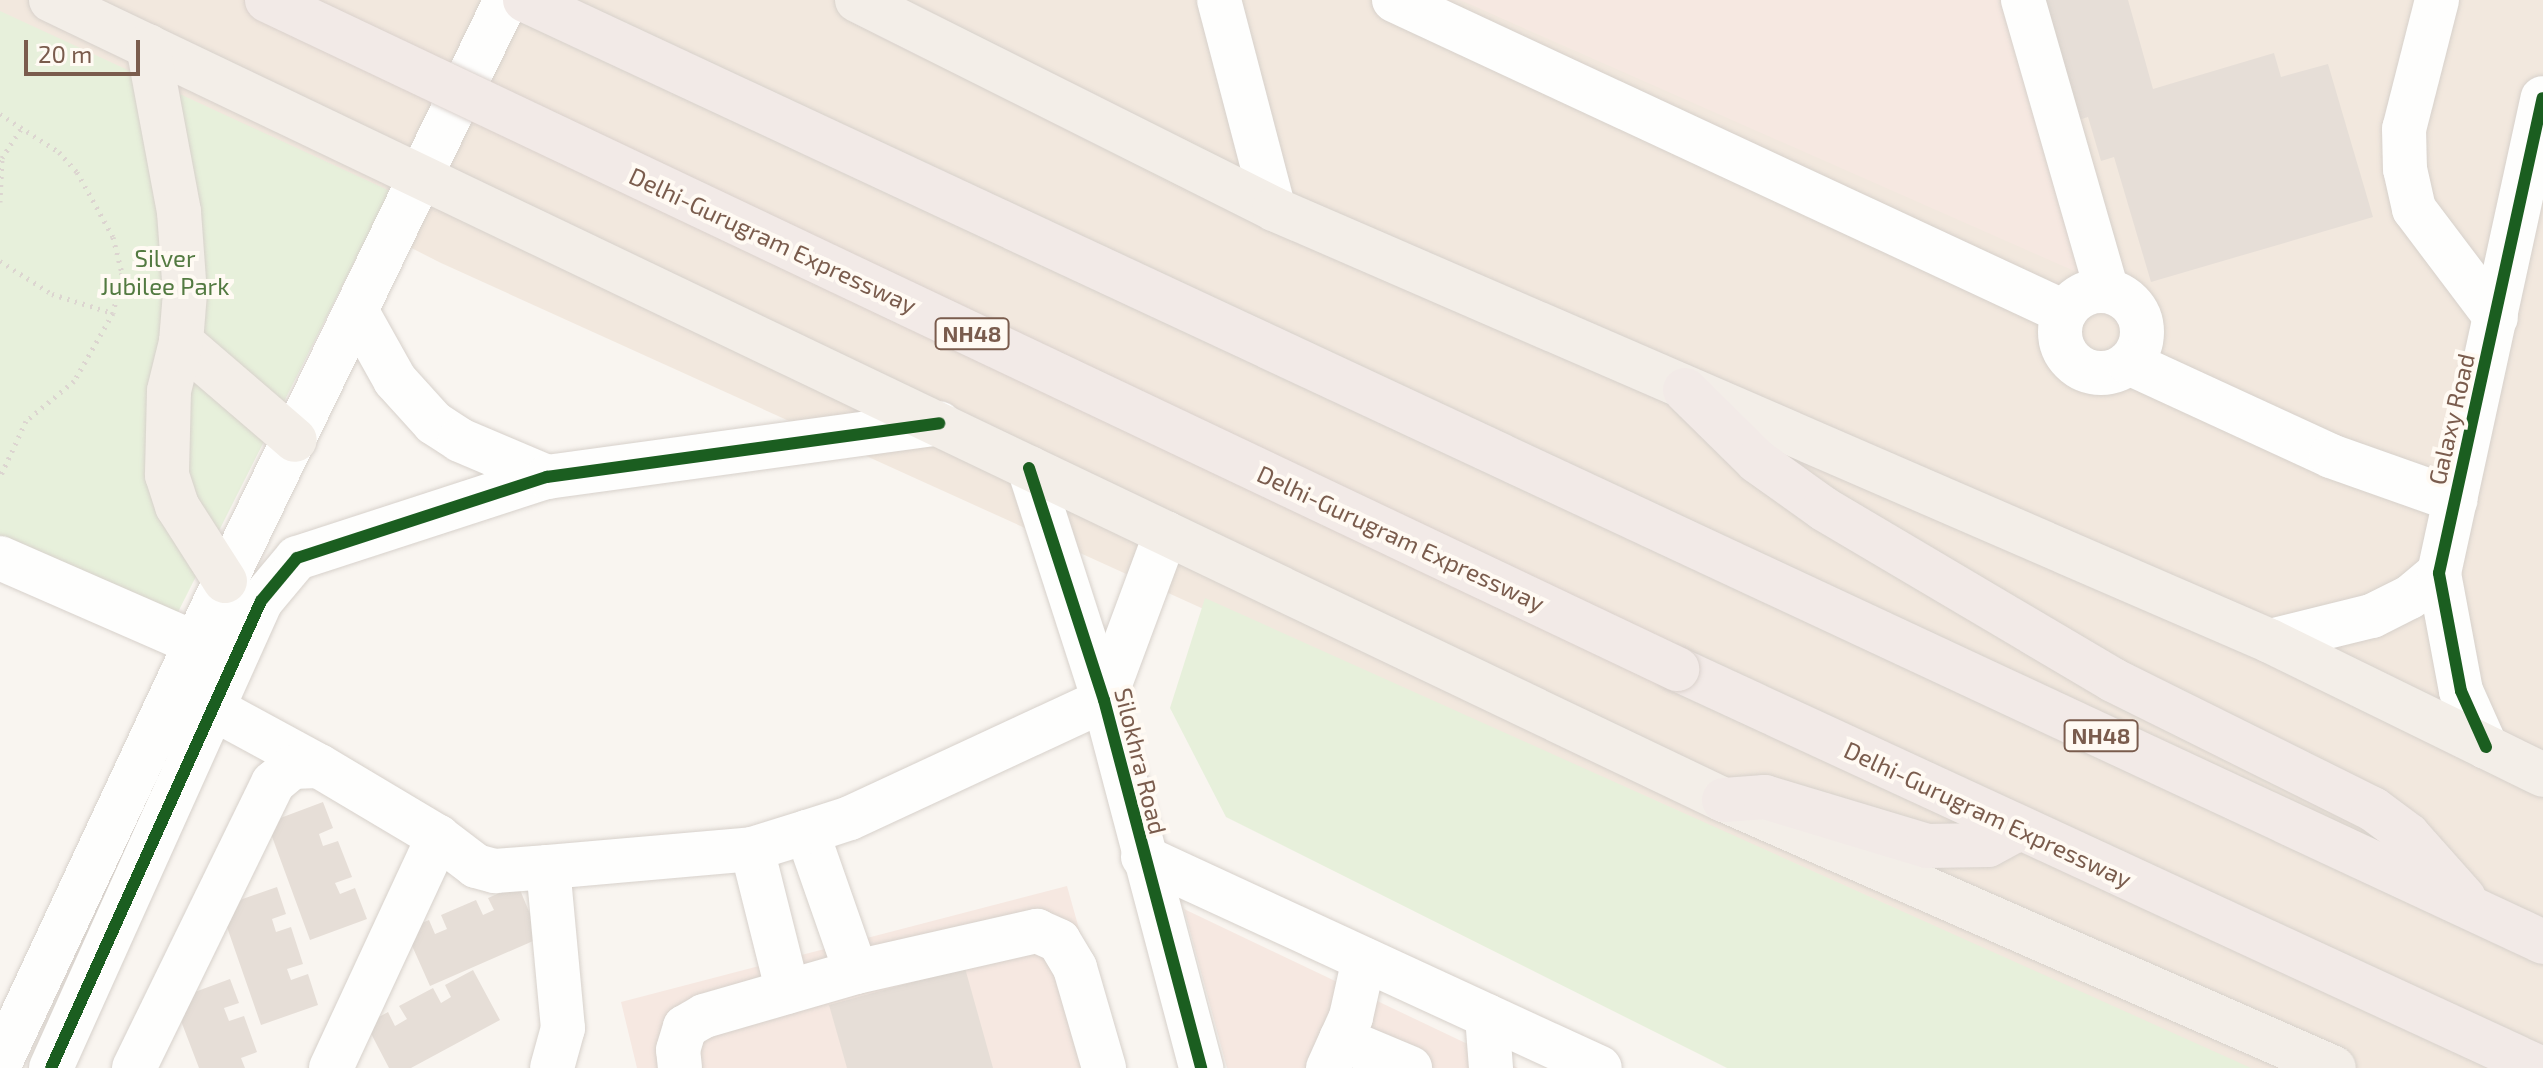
<!DOCTYPE html>
<html>
<head>
<meta charset="utf-8">
<style>
	body { margin:0 }
	#map { position:relative; width:2543px; height:1068px; overflow:hidden; background:#f9f5f0; font-family:"Exo 2",sans-serif }
	div>[style] { position:absolute }
	[style*='--x'] { left:calc(var(--x)*1px); top:calc(var(--y)*1px); width:calc(var(--w)*1px); rotate:calc(var(--a)*1deg) }
	.residential>* { inset:0; background:#f2e8de }
	.commercial>* { inset:0; background:#f6e8e1 }
	.green>* { inset:0; background:#e7f0db }
	.building>* { inset:0; background:#e6ded7 }
	.path>* { height:5px; margin-top:-2.5px; transform-origin:0; background:repeating-linear-gradient(90deg,#dcd5d0 0 2px,transparent 0 8px) }
	.roads { filter:drop-shadow(0 0 2px #d7d1cb) drop-shadow(0 0 2px #d7d1cb) }
	.minor>* { height:44px; margin:-22px; padding:0 22px; transform-origin:22px; border-radius:22px; background:#fefefd }
	.minor>.ring { margin:-22px; padding:0; box-sizing:content-box; background:none; border:44px solid #fefefd; border-radius:50% }
	.major>* { height:44px; margin:-22px; padding:0 22px; transform-origin:22px; border-radius:22px; background:#f3eee8 }
	.highway>* { height:44px; margin:-22px; padding:0 22px; transform-origin:22px; border-radius:22px; background:#f2eae7 }
	.bridges { filter:drop-shadow(0 0 2px #dad1cc) drop-shadow(0 0 2px #dad1cc) }
	.highway-bridge>* { height:44px; margin:-22px; padding:0 22px; transform-origin:22px; border-radius:22px; background:#f2eae7 }
	.cycleway>* { height:12px; margin:-6px; padding:0 6px; transform-origin:6px; border-radius:6px; background:#1b5e20 }
	span { translate:-50% -50%; white-space:nowrap; text-align:center; line-height:1.15; -webkit-text-stroke:8px #fffaf3; paint-order:stroke }
	.shield-label span { padding:2px 6px; background:#fffaf3; border:2px solid; border-radius:6px; -webkit-text-stroke-width:0 }
	.shield-label { font-size:22px; color:#7a5c4d; font-weight:700 }
	.street-label { font-size:24px; color:#7a5c4d }
	.park-label { font-size:24px; color:#537a41 }
	.scale { position:absolute; left:24px; top:40px; width:116px; height:36px; box-sizing:border-box; border:4px solid #7a5c4d; border-top:0; padding-left:10px; font-size:24px; line-height:28px; white-space:nowrap; color:#7a5c4d; -webkit-text-stroke:6px #fffaf3; paint-order:stroke }
</style>
</head>
<body>
<div id="map">
	<div class="residential">
		<div style="clip-path:polygon(0 0,2543px 0,2543px 1068px,2215px 1068px,441px 263px,0 39px)"></div>
	</div>
	<div class="commercial">
		<div style="clip-path:polygon(1460px 0,2013px 0,2097px 281px)"></div>
		<div style="clip-path:polygon(1067px 886px,1118px 1068px,637px 1068px,621px 1002px)"></div>
		<div style="clip-path:polygon(1184px 909px,1518px 1068px,1227px 1068px)"></div>
	</div>
	<div class="green">
		<div style="clip-path:polygon(0 11px,390px 191px,171px 626px,0 548px)"></div>
		<div style="clip-path:polygon(1205px 598px,2251px 1068px,1727px 1068px,1226px 817px,1170px 708px)"></div>
	</div>
	<div class="building">
		<div style="clip-path:polygon(2043px 0,2128px 0,2153px 89px,2274px 53px,2281px 77px,2328px 64px,2373px 217px,2151px 282px,2114px 157px,2101px 161px,2088px 117px,2078px 120px)"></div>
		<div style="clip-path:polygon(323px 802px,333px 828px,319px 834px,323px 846px,338px 841px,352px 877px,335px 883px,340px 894px,355px 888px,367px 919px,310px 940px,267px 823px)"></div>
		<div style="clip-path:polygon(518px 885px,540px 938px,430px 986px,405px 930px,429px 920px,435px 934px,447px 929px,441px 915px,476px 900px,483px 915px,494px 910px,488px 898px)"></div>
		<div style="clip-path:polygon(277px 887px,286px 914px,272px 919px,276px 932px,291px 927px,303px 964px,287px 969px,291px 980px,308px 974px,318px 1005px,261px 1025px,220px 907px)"></div>
		<div style="clip-path:polygon(965px 968px,993px 1068px,847px 1068px,829px 1005px)"></div>
		<div style="clip-path:polygon(473px 970px,500px 1020px,411px 1068px,389px 1068px,366px 1024px,388px 1012px,395px 1026px,407px 1019px,399px 1006px,433px 988px,441px 1003px,451px 997px,445px 985px)"></div>
		<div style="clip-path:polygon(230px 979px,239px 1003px,224px 1008px,229px 1021px,244px 1016px,257px 1052px,241px 1058px,245px 1068px,199px 1068px,173px 1000px)"></div>
	</div>
	<div class="path">
		<div style="--x:0;--y:114;--w:70;--a:32.8"></div>
		<div style="--x:59;--y:152;--w:27;--a:48"></div>
		<div style="--x:77;--y:172;--w:74;--a:61"></div>
		<div style="--x:113;--y:237;--w:37;--a:76"></div>
		<div style="--x:122;--y:273;--w:41;--a:102.7"></div>
		<div style="--x:113;--y:313;--w:78;--a:119.8"></div>
		<div style="--x:74;--y:381;--w:62;--a:140.2"></div>
		<div style="--x:26;--y:421;--w:62;--a:114.9"></div>
		<div style="--x:0;--y:202;--w:44;--a:-87.4"></div>
		<div style="--x:2;--y:158;--w:37;--a:-57"></div>
		<div style="--x:0;--y:261;--w:62;--a:32.4"></div>
		<div style="--x:52;--y:294;--w:64;--a:17.3"></div>
	</div>
	<div class="roads">
		<div class="minor">
			<div style="--x:1219;--y:0;--w:216;--a:75.3"></div>
			<div style="--x:1394;--y:0;--w:739;--a:24.97"></div>
			<div style="--x:2023;--y:0;--w:303;--a:73.9"></div>
			<div style="--x:2437;--y:0;--w:133;--a:104.3"></div>
			<div style="--x:2404;--y:129;--w:40;--a:88.6"></div>
			<div style="--x:2405;--y:169;--w:41;--a:77.3"></div>
			<div style="--x:2414;--y:209;--w:136;--a:53"></div>
			<div class="ring" style="left:2060px;top:291px;width:38px;height:38px"></div>
			<div style="--x:357;--y:312;--w:78;--a:60.8"></div>
			<div style="--x:395;--y:380;--w:58;--a:47.8"></div>
			<div style="--x:434;--y:423;--w:31;--a:33"></div>
			<div style="--x:460;--y:440;--w:95;--a:23"></div>
			<div style="--x:2129;--y:363;--w:222;--a:24.7"></div>
			<div style="--x:2331;--y:456;--w:132;--a:19.5"></div>
			<div style="--x:1029;--y:468;--w:244;--a:72.1"></div>
			<div style="--x:1104;--y:700;--w:381;--a:75.2"></div>
			<div style="--x:0;--y:558;--w:213;--a:23.6"></div>
			<div style="--x:2270;--y:641;--w:105;--a:-13.8"></div>
			<div style="--x:2372;--y:616;--w:42;--a:-26.6"></div>
			<div style="--x:2410;--y:597;--w:38;--a:-40"></div>
			<div style="--x:1104;--y:700;--w:178;--a:-69.6"></div>
			<div style="--x:214;--y:709;--w:119;--a:28.5"></div>
			<div style="--x:2486;--y:747;--w:61;--a:-114.1"></div>
			<div style="--x:2461;--y:691;--w:120;--a:-100.6"></div>
			<div style="--x:2439;--y:573;--w:486;--a:-77.7"></div>
			<div style="--x:807;--y:832;--w:148;--a:70.7"></div>
			<div style="--x:856;--y:972;--w:186;--a:-12.8"></div>
			<div style="--x:1037;--y:931;--w:24;--a:24"></div>
			<div style="--x:1059;--y:941;--w:31;--a:59"></div>
			<div style="--x:1075;--y:968;--w:104;--a:73.8"></div>
			<div style="--x:752;--y:849;--w:147;--a:75.9"></div>
			<div style="--x:1143;--y:857;--w:503;--a:24.78"></div>
			<div style="--x:548;--y:867;--w:162;--a:84.7"></div>
			<div style="--x:563;--y:1028;--w:41;--a:105.4"></div>
			<div style="--x:1487;--y:1016;--w:52;--a:85.6"></div>
			<div style="--x:1341;--y:1039;--w:75;--a:22.8"></div>
			<div style="--x:0;--y:1063;--w:532;--a:-64.98"></div>
			<div style="--x:225;--y:581;--w:645;--a:-64.19"></div>
			<div style="--x:51;--y:1068;--w:512;--a:-65.79"></div>
			<div style="--x:261;--y:601;--w:56;--a:-50.1"></div>
			<div style="--x:297;--y:558;--w:263;--a:-18"></div>
			<div style="--x:547;--y:477;--w:396;--a:-7.8"></div>
			<div style="--x:134;--y:1068;--w:317;--a:-64"></div>
			<div style="--x:273;--y:783;--w:25;--a:-40"></div>
			<div style="--x:292;--y:767;--w:27;--a:-2"></div>
			<div style="--x:319;--y:766;--w:139;--a:30.8"></div>
			<div style="--x:438;--y:837;--w:48;--a:37.3"></div>
			<div style="--x:476;--y:866;--w:20;--a:15"></div>
			<div style="--x:495;--y:871;--w:53;--a:-4.3"></div>
			<div style="--x:548;--y:867;--w:205;--a:-5"></div>
			<div style="--x:752;--y:849;--w:58;--a:-17.2"></div>
			<div style="--x:807;--y:832;--w:45;--a:-18"></div>
			<div style="--x:850;--y:818;--w:280;--a:-24.9"></div>
			<div style="--x:331;--y:1068;--w:255;--a:-65.1"></div>
			<div style="--x:680;--y:1068;--w:18;--a:-96"></div>
			<div style="--x:678;--y:1050;--w:24;--a:-73"></div>
			<div style="--x:685;--y:1027;--w:22;--a:-30"></div>
			<div style="--x:704;--y:1016;--w:158;--a:-16.1"></div>
			<div style="--x:1328;--y:1068;--w:56;--a:-65.7"></div>
			<div style="--x:1351;--y:1017;--w:59;--a:-77.4"></div>
		</div>
		<div class="major">
			<div style="--x:51;--y:0;--w:1854;--a:25.56"></div>
			<div style="--x:1724;--y:800;--w:666;--a:23.72"></div>
			<div style="--x:857;--y:0;--w:466;--a:26.6"></div>
			<div style="--x:1274;--y:209;--w:1086;--a:23.45"></div>
			<div style="--x:2270;--y:641;--w:304;--a:26.1"></div>
			<div style="--x:148;--y:46;--w:169;--a:79.4"></div>
			<div style="--x:179;--y:212;--w:81;--a:85.8"></div>
			<div style="--x:185;--y:293;--w:49;--a:94.7"></div>
			<div style="--x:181;--y:342;--w:150;--a:40.7"></div>
			<div style="--x:181;--y:342;--w:50;--a:103.8"></div>
			<div style="--x:169;--y:391;--w:84;--a:91.4"></div>
			<div style="--x:167;--y:475;--w:33;--a:72"></div>
			<div style="--x:177;--y:506;--w:89;--a:57.4"></div>
		</div>
		<div class="highway">
			<div style="--x:525;--y:0;--w:2227;--a:25.02"></div>
			<div style="--x:1685;--y:390;--w:101;--a:44.6"></div>
			<div style="--x:1757;--y:461;--w:82;--a:35.6"></div>
			<div style="--x:1824;--y:509;--w:336;--a:30.6"></div>
			<div style="--x:2113;--y:680;--w:290;--a:26.4"></div>
			<div style="--x:2373;--y:809;--w:44;--a:36.6"></div>
			<div style="--x:2408;--y:835;--w:84;--a:48.4"></div>
			<div style="--x:1677;--y:669;--w:951;--a:24.81"></div>
			<div style="--x:1724;--y:800;--w:41;--a:-4.2"></div>
			<div style="--x:1765;--y:797;--w:169;--a:16.8"></div>
			<div style="--x:1927;--y:846;--w:61;--a:-0.9"></div>
			<div style="--x:1988;--y:845;--w:34;--a:-28"></div>
		</div>
	</div>
	<div class="bridges">
		<div class="highway-bridge">
			<div style="--x:267;--y:0;--w:1561;--a:25.38"></div>
		</div>
	</div>
	<div class="cycleway">
		<div style="--x:1029;--y:468;--w:244;--a:72.1"></div>
		<div style="--x:1104;--y:700;--w:381;--a:75.2"></div>
		<div style="--x:2486;--y:747;--w:61;--a:-114.1"></div>
		<div style="--x:2461;--y:691;--w:120;--a:-100.6"></div>
		<div style="--x:2439;--y:573;--w:486;--a:-77.7"></div>
		<div style="--x:51;--y:1068;--w:512;--a:-65.79"></div>
		<div style="--x:261;--y:601;--w:56;--a:-50.1"></div>
		<div style="--x:297;--y:558;--w:263;--a:-18"></div>
		<div style="--x:547;--y:477;--w:396;--a:-7.8"></div>
	</div>
	<div class="shield-label">
		<span style="left:972px;top:334px">NH48</span>
		<span style="left:2101px;top:736px">NH48</span>
	</div>
	<div class="street-label">
		<span style="left:773px;top:240px;rotate:25deg">Delhi-Gurugram Expressway</span>
		<span style="left:2451px;top:419px;rotate:-77deg">Galaxy Road</span>
		<span style="left:1401px;top:538px;rotate:25deg">Delhi-Gurugram Expressway</span>
		<span style="left:1141px;top:761px;rotate:76deg">Silokhra Road</span>
		<span style="left:1988px;top:814px;rotate:25deg">Delhi-Gurugram Expressway</span>
	</div>
	<div class="park-label">
		<span style="left:165px;top:272px">Silver<br>Jubilee Park</span>
	</div>
	<div class="scale">20 m</div>
</div>
</body>
</html>
